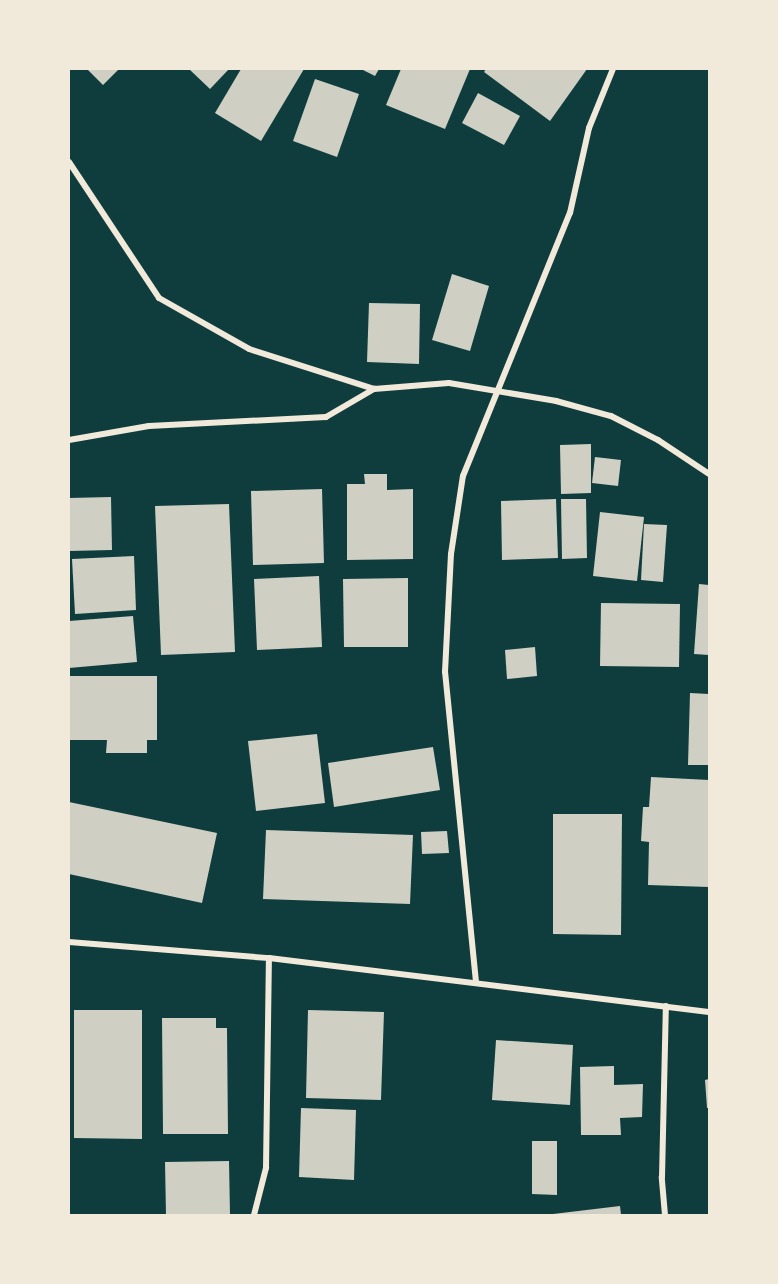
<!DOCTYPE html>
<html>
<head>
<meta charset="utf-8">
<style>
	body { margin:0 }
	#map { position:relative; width:778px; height:1284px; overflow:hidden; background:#0f3d3e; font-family:Figtree,sans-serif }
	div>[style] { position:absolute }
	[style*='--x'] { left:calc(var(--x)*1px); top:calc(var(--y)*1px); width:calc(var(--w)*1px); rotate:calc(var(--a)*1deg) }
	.building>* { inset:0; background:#cfcfc3 }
	.minor>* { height:6px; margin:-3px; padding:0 3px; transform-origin:3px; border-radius:3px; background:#f1e9da }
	span { translate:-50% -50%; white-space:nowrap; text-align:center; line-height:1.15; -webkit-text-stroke:5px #f1e9da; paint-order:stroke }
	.frame { position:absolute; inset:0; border:70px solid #f1e9da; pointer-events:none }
</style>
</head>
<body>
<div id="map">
	<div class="building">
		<div style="clip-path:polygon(87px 69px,119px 69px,103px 85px)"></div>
		<div style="clip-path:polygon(189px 69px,229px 69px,210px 89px)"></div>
		<div style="clip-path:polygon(241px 69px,304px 69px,261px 141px,215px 113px)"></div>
		<div style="clip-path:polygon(361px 69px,379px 69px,375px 76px)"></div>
		<div style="clip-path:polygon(401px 69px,470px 69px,445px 129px,386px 105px)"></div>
		<div style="clip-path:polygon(486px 69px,587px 69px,550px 121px,484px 72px)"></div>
		<div style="clip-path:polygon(315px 79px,359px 94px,337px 157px,293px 141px)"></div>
		<div style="clip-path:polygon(478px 93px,520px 116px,504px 145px,462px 123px)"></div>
		<div style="clip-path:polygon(452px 274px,489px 286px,470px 351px,432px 340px)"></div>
		<div style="clip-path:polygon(369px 303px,420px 304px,419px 364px,367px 362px)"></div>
		<div style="clip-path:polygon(591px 444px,591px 493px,561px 494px,560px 445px)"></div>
		<div style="clip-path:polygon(595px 457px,621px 460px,618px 486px,592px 483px)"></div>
		<div style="clip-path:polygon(364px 474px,387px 474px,387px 490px,413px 489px,413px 559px,347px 560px,347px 484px,365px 484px)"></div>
		<div style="clip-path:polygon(322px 489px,324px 563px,253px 565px,251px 491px)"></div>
		<div style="clip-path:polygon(111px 497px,112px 550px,69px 551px,69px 498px)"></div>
		<div style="clip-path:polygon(556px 499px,558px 558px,502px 560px,501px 501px)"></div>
		<div style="clip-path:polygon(561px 499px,586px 499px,587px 558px,562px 559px)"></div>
		<div style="clip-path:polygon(229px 504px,235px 652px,161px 655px,155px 506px)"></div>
		<div style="clip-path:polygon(600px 512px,644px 517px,637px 581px,593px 576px)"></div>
		<div style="clip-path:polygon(644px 524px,667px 525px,663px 582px,641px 580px)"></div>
		<div style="clip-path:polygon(134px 556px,136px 610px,75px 614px,72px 559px)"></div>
		<div style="clip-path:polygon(319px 576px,322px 647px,257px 650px,254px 579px)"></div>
		<div style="clip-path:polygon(408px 578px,408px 647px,344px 647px,343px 579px)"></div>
		<div style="clip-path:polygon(699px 584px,709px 585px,709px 655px,694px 654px)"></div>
		<div style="clip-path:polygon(601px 603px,680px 604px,679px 667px,600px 666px)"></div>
		<div style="clip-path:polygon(133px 616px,137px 662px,69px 668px,69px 621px)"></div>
		<div style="clip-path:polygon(535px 647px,537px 676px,507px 679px,505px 650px)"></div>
		<div style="clip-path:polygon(69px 676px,157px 676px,157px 740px,147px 740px,147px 753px,106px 753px,107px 740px,69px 740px)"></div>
		<div style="clip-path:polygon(690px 693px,709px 694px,709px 765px,688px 765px)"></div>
		<div style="clip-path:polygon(317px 734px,325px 803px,256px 811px,248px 741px)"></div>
		<div style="clip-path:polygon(433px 747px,440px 790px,334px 807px,328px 763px)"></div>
		<div style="clip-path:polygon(651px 777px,709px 780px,709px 887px,648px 885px,649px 842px,641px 841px,643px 807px,649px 807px)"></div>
		<div style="clip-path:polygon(69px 802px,217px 833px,202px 903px,69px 874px)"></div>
		<div style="clip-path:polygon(553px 814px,622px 814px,621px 935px,553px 934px)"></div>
		<div style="clip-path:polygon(266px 830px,413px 835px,410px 904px,263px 899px)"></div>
		<div style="clip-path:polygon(447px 831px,449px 853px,422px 854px,421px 832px)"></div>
		<div style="clip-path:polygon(74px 1010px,142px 1010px,142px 1139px,74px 1138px)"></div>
		<div style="clip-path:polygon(308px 1010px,384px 1012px,381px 1100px,306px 1098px)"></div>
		<div style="clip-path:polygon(162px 1018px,216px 1018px,216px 1028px,227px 1028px,228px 1134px,163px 1134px)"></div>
		<div style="clip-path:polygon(496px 1040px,573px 1045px,570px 1105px,492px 1100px)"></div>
		<div style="clip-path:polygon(614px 1066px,614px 1085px,643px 1084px,642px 1117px,620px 1118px,621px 1135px,581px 1135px,580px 1067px)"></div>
		<div style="clip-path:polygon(709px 1079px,709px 1108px,707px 1108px,705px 1080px)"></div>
		<div style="clip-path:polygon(301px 1108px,356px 1110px,354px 1180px,299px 1177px)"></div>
		<div style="clip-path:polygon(532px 1141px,557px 1141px,557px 1195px,532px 1194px)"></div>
		<div style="clip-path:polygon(229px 1161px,230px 1215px,166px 1215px,165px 1162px)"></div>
		<div style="clip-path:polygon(620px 1206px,621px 1215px,553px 1215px,553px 1214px)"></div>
	</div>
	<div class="minor">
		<div style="--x:69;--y:162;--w:163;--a:56.5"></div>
		<div style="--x:159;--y:298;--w:103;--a:29.5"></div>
		<div style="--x:249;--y:349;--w:131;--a:17.7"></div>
		<div style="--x:69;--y:440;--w:81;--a:-9.9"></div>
		<div style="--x:149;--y:426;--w:177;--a:-2.9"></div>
		<div style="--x:326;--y:417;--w:56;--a:-30.3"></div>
		<div style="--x:374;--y:389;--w:75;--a:-4.6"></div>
		<div style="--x:449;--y:383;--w:109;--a:9.5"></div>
		<div style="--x:556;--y:401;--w:57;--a:15.3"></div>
		<div style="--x:611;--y:416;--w:53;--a:27.1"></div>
		<div style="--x:658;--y:440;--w:61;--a:33.7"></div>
		<div style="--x:69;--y:942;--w:201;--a:4.6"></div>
		<div style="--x:269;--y:958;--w:443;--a:7"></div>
		<div style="--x:476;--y:982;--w:312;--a:-95.7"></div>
		<div style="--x:445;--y:672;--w:118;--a:-87.1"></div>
		<div style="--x:451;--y:554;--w:79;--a:-81.3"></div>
		<div style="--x:463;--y:476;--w:284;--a:-67.9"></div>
		<div style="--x:570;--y:213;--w:87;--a:-77.4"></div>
		<div style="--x:589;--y:128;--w:64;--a:-67.9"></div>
		<div style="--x:254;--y:1215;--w:49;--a:-75.7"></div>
		<div style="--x:266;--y:1168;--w:210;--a:-89.2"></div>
		<div style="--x:665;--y:1215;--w:38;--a:-95"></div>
		<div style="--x:662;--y:1177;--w:171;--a:-88.7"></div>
	</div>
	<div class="frame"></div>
</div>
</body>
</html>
